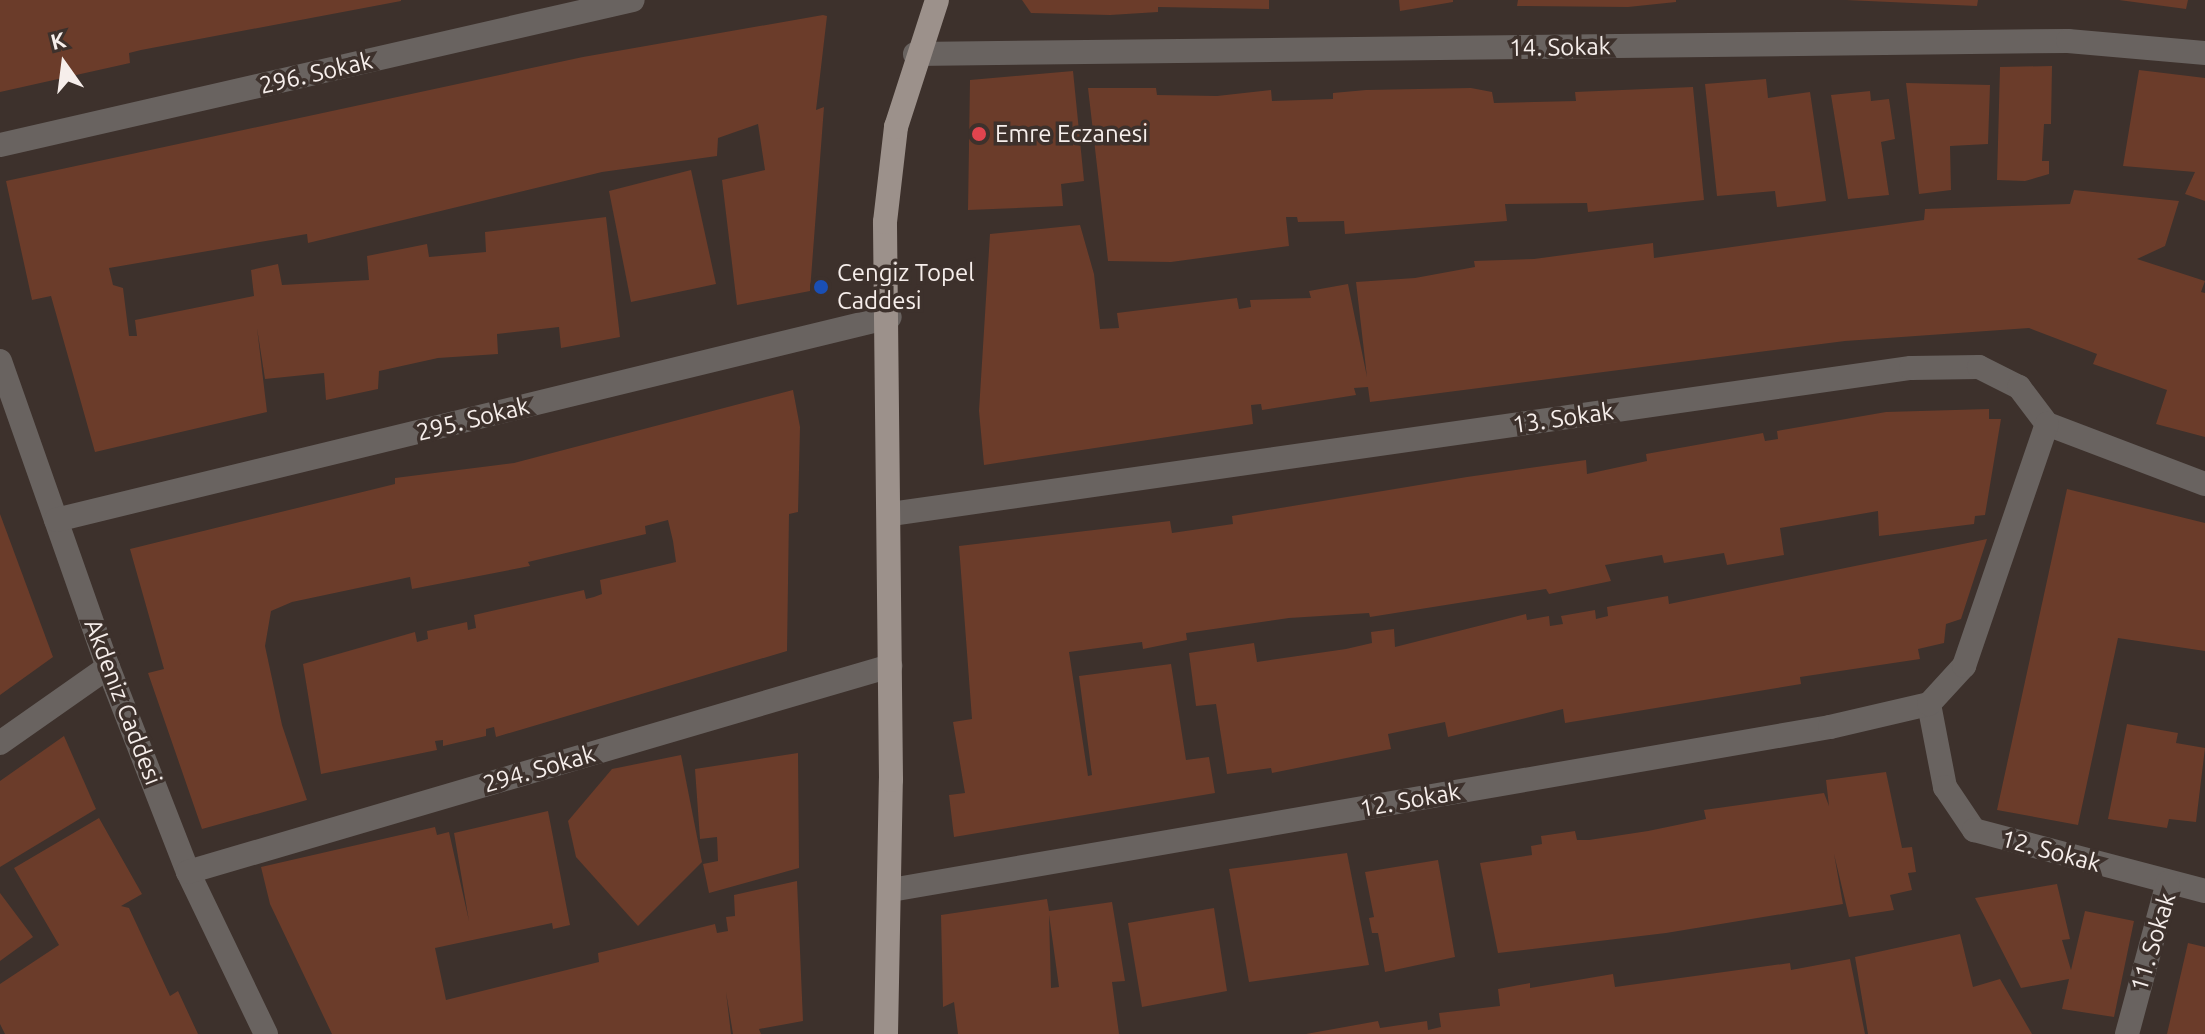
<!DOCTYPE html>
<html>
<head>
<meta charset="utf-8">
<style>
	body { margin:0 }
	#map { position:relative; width:2205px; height:1034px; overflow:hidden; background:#3d312c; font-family:Ubuntu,sans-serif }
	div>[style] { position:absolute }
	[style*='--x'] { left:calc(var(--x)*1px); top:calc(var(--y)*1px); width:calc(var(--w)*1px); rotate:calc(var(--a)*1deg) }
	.building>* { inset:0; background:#6b3c2a }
	.minor>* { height:24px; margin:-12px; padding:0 12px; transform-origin:12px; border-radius:12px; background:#696360 }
	.major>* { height:24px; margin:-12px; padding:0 12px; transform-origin:12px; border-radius:12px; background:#9c918b }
	.dots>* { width:22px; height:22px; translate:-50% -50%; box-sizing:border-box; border:4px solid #3d312c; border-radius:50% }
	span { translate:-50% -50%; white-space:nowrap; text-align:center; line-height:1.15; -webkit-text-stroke:7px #3d312c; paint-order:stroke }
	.street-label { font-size:24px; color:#f6eeeb }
	.poi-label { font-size:24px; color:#f6eeeb }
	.left { translate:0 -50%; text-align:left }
	.north { position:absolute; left:24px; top:24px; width:80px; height:80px; -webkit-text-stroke:6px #3d312c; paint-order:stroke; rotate:346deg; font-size:22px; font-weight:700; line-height:32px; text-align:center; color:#f6eeeb }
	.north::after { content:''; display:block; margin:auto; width:28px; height:36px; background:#f6eeeb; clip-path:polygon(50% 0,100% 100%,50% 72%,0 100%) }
</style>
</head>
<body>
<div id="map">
	<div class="building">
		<div style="clip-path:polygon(0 0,401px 0,401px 1px,141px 50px,129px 53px,130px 63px,0 92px)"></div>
		<div style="clip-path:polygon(1022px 0,1269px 0,1269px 9px,1158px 7px,1158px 12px,1110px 15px,1031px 13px)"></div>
		<div style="clip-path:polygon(1399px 0,1453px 0,1453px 2px,1400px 11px)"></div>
		<div style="clip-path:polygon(1518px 0,1676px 0,1676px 2px,1628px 7px,1517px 6px)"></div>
		<div style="clip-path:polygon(1846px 0,1978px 0,1977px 6px)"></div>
		<div style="clip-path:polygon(2119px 0,2188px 0,2186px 9px)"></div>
		<div style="clip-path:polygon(823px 15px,827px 16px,816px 110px,824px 107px,810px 291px,737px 305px,722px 180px,765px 170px,758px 124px,718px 138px,717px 156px,602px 172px,308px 243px,307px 234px,109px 268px,113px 285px,123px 288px,129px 336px,137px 336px,135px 320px,254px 296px,251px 270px,278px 264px,282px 285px,369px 280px,367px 256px,427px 244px,429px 257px,486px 252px,485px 232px,606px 217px,620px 337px,561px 348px,559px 327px,497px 334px,498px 354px,438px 358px,379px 371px,378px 389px,326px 400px,324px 373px,265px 379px,257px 328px,267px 412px,95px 452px,51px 296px,32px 300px,6px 181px,583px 57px)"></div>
		<div style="clip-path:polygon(2052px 66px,2051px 124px,2044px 124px,2042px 161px,2049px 161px,2049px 174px,2025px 181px,1997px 180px,2000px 67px)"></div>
		<div style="clip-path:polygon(2139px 70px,2205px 78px,2205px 201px,2185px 194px,2195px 172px,2123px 166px)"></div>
		<div style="clip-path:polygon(1073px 71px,1084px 181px,1061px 184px,1063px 206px,968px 210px,970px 80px)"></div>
		<div style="clip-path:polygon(1766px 79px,1768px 98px,1810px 92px,1826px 201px,1777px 207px,1775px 191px,1717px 196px,1705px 84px)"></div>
		<div style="clip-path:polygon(1906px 83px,1990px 85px,1988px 144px,1950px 146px,1951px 190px,1919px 194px)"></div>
		<div style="clip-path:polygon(1693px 87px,1704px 200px,1588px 212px,1587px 203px,1505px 204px,1507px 221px,1345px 234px,1344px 221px,1298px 222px,1297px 217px,1286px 217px,1289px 246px,1171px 262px,1108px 261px,1088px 88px,1156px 88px,1157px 95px,1217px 96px,1271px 90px,1272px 101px,1333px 99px,1333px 93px,1366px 90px,1471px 88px,1492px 92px,1494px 103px,1576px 101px,1575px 92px)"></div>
		<div style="clip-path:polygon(1870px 91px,1871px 101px,1889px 99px,1895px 139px,1881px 142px,1889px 195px,1848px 199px,1831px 95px)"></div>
		<div style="clip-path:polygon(691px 170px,716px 284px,631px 302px,609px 191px)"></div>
		<div style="clip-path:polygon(2074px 190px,2179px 201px,2165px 246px,2137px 259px,2205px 281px,2201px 292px,2205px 293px,2205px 437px,2156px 424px,2167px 390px,2093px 364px,2097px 354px,2029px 328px,1845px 341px,1370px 402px,1368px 387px,1354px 388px,1356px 395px,1262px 410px,1261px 404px,1251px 405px,1253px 424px,984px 465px,979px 411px,990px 234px,1080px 225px,1094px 274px,1100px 329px,1119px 328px,1117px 313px,1237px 298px,1239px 309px,1251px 307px,1250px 300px,1311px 298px,1309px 291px,1348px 284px,1367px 377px,1356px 282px,1415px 278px,1475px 267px,1474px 261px,1534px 259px,1653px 243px,1654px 258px,1924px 220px,1925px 209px,2070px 204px)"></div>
		<div style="clip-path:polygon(793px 390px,800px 427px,798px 512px,789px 514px,787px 651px,496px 737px,494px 727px,486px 729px,486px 736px,443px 746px,443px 740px,435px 741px,437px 750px,321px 774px,303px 664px,415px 632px,417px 642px,428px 639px,427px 631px,467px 622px,468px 630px,476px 628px,474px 615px,584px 590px,586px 599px,594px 597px,602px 594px,600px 580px,676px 562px,673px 541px,668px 520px,645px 526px,646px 534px,528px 562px,530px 566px,412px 589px,410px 577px,292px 602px,271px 611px,265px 646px,282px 725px,307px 800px,202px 829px,148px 673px,164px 669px,130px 549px,395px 484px,395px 478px,514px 463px)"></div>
		<div style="clip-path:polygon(1989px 409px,1989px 419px,2001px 419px,1985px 515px,1975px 516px,1974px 524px,1879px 536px,1878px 511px,1780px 528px,1784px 555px,1727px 565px,1724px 553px,1664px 563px,1662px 555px,1605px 565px,1611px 581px,1549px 594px,1546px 589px,1370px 617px,1369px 613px,1289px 618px,1186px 633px,1187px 640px,1143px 649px,1142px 642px,1069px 652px,1088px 776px,1092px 775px,1079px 676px,1171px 664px,1186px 760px,1209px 757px,1215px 793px,954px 837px,949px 795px,965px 793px,953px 722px,972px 719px,959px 546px,1170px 521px,1172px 533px,1233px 524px,1232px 516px,1467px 477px,1586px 460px,1587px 474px,1647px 461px,1646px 454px,1763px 433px,1765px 441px,1778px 439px,1777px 431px,1886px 412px)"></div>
		<div style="clip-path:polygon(2067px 489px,2205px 523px,2205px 651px,2118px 638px,2078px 825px,1997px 810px)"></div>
		<div style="clip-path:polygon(0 514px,53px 657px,0 695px)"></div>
		<div style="clip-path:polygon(1987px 539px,1961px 619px,1946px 624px,1944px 643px,1918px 649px,1920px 659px,1800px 677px,1801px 684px,1565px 723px,1563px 709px,1448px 737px,1445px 722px,1388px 734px,1391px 749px,1272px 773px,1271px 768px,1227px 774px,1216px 704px,1196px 706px,1189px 653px,1254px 643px,1257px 662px,1346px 649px,1372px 643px,1371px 632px,1394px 629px,1395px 647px,1526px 614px,1527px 620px,1549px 616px,1550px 626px,1563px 624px,1561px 616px,1595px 610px,1596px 619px,1608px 616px,1607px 607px,1668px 596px,1669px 604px)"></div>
		<div style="clip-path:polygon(2127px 724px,2178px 733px,2176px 743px,2205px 748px,2196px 822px,2169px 819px,2167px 828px,2108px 819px)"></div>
		<div style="clip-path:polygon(64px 736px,96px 809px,0 867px,0 781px)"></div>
		<div style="clip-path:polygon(798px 753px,799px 868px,709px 893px,703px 864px,718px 861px,717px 837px,700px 839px,695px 769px)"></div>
		<div style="clip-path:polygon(681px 755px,702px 862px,638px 926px,576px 857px,568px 821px,612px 769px)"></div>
		<div style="clip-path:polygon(1886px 772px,1902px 848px,1912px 847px,1916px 872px,1908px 873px,1912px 890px,1890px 895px,1894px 910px,1849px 917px,1834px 854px,1843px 904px,1666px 933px,1498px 953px,1480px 863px,1532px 855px,1531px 846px,1542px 844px,1541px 836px,1575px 831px,1577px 840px,1589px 840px,1648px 831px,1706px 819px,1704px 810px,1824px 793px,1829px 806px,1826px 780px)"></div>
		<div style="clip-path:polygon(548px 811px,570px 925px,553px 929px,552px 923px,435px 948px,446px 1000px,599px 962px,598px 953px,715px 924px,717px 933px,728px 931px,726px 917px,735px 916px,734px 895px,797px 881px,803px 1021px,759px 1029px,761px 1034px,733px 1034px,726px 992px,731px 1034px,332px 1034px,270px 904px,261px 867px,435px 827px,437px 835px,449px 832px,469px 921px,454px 833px)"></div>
		<div style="clip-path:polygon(99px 818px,142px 894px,121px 906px,129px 908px,170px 996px,178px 991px,198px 1034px,5px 1034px,0 1024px,0 984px,59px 945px,14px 868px)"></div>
		<div style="clip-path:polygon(1347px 853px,1369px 965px,1249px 982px,1229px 869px)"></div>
		<div style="clip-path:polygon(1438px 860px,1455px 957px,1385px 972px,1378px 933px,1372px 933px,1369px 918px,1374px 917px,1365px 872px)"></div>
		<div style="clip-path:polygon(2057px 884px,2070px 939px,2062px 940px,2071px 970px,2085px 911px,2134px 921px,2114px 1017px,2062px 1009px,2069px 979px,2021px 988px,1975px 898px)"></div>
		<div style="clip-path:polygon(0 893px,33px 937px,0 961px)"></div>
		<div style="clip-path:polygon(evenodd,1047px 899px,1049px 911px,1112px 902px,1125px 981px,1112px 982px,1119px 1034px,958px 1034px,954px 1002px,943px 1007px,941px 915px,1047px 899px,1049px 915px,1059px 987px,1051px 988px,1049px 915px)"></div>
		<div style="clip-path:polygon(1214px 908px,1227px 991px,1142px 1007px,1128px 923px)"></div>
		<div style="clip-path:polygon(1960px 934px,1973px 987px,2000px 979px,2032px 1034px,1868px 1034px,1855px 957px)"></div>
		<div style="clip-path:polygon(2188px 943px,2205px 947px,2205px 1034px,2167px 1034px)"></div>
		<div style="clip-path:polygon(1850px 959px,1865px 1034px,1306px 1034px,1378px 1021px,1380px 1028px,1427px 1021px,1428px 1030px,1441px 1027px,1439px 1013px,1500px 1006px,1498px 989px,1530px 983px,1530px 988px,1613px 974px,1615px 987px,1790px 963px,1791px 970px)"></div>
	</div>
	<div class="minor">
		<div style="--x:915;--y:54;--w:1153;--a:-0.65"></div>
		<div style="--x:2068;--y:41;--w:138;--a:5"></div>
		<div style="--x:0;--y:145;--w:649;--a:-12.9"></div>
		<div style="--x:0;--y:361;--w:324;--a:70.6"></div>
		<div style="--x:108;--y:667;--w:220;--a:68.7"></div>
		<div style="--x:188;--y:872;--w:180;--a:64.3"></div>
		<div style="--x:891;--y:514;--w:1030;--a:-8.15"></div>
		<div style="--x:1911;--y:368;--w:68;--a:-0.8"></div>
		<div style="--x:1979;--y:367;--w:45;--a:26.6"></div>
		<div style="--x:2019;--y:387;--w:46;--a:52.9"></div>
		<div style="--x:2047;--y:424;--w:169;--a:20.8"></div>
		<div style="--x:56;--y:520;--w:858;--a:-13.68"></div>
		<div style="--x:1929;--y:704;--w:85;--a:79.1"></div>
		<div style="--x:1945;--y:787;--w:52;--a:56"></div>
		<div style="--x:1974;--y:830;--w:239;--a:14.8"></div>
		<div style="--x:0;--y:743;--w:132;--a:-35.1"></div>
		<div style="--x:188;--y:872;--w:732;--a:-16.35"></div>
		<div style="--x:891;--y:890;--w:953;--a:-9.85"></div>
		<div style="--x:1830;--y:727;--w:102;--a:-13.1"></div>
		<div style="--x:1929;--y:704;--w:52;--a:-47.4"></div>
		<div style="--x:1964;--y:666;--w:256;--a:-71.1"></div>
		<div style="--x:2127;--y:1034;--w:157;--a:-74.9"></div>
	</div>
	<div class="major">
		<div style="--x:886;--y:1034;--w:254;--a:-88.9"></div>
		<div style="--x:891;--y:780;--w:558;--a:-90.62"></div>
		<div style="--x:885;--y:222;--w:96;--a:-83.4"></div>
		<div style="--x:896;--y:127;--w:133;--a:-72.1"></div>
	</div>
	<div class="dots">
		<div style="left:979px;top:134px;background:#e0444e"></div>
		<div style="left:821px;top:287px;background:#1a4fb4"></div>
	</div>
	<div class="street-label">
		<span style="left:1560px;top:47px;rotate:-1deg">14. Sokak</span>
		<span style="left:316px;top:73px;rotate:-13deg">296. Sokak</span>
		<span style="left:1563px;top:418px;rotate:-8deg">13. Sokak</span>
		<span style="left:473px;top:419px;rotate:-14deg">295. Sokak</span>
		<span style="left:123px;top:702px;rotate:69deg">Akdeniz Caddesi</span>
		<span style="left:539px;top:769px;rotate:-16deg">294. Sokak</span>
		<span style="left:1410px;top:800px;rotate:-10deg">12. Sokak</span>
		<span style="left:2051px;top:851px;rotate:15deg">12. Sokak</span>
		<span style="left:2153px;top:942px;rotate:-73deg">11. Sokak</span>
	</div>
	<div class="poi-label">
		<span class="left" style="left:995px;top:134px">Emre Eczanesi</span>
		<span class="left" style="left:837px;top:287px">Cengiz Topel<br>Caddesi</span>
	</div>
	<div class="north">K</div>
</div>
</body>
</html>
